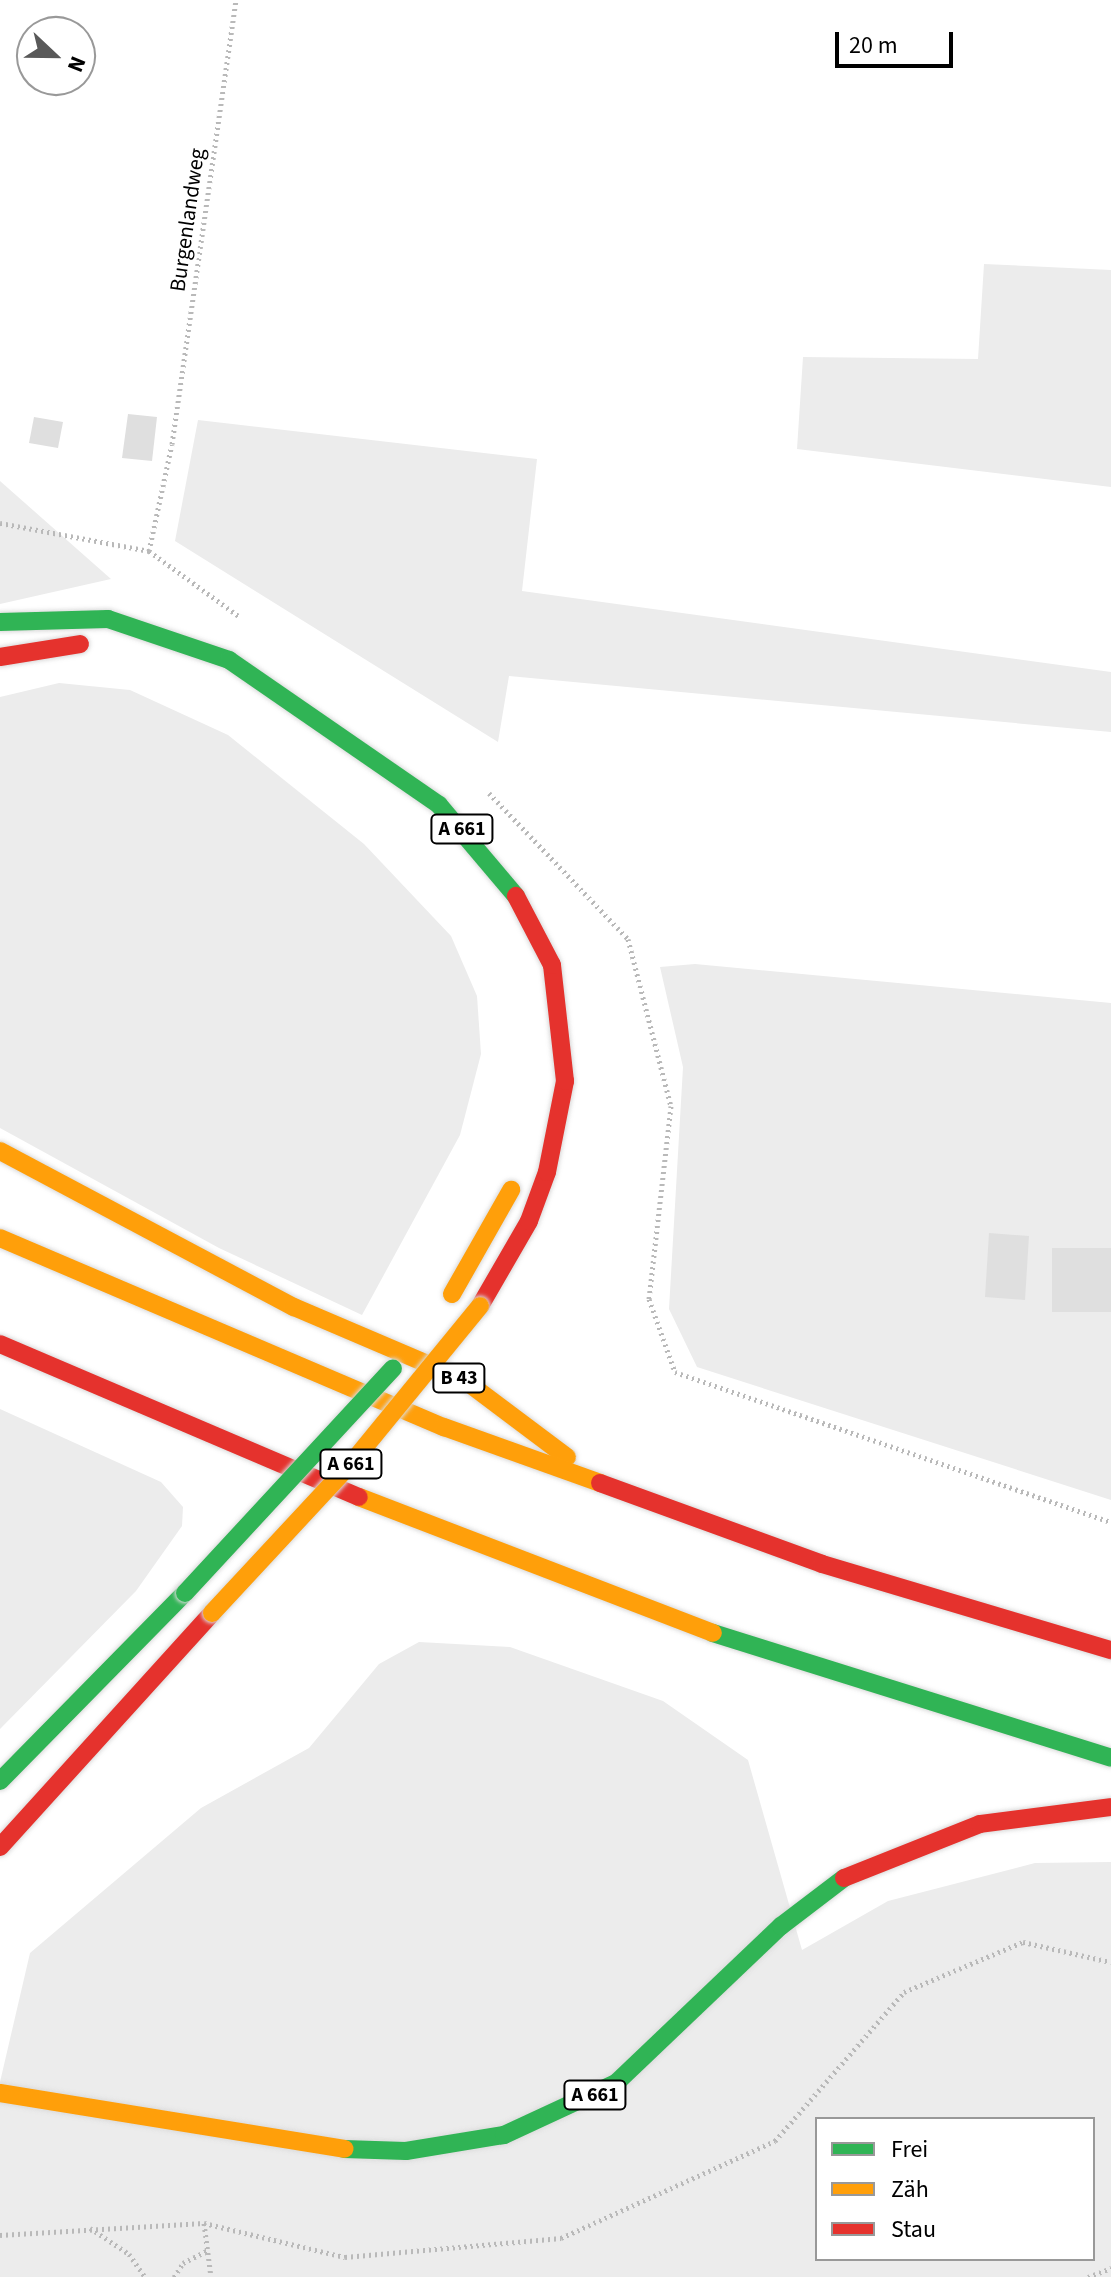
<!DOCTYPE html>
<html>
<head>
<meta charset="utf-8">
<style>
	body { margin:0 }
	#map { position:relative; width:1111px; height:2277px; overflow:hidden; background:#fff; font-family:"Source Sans 3",sans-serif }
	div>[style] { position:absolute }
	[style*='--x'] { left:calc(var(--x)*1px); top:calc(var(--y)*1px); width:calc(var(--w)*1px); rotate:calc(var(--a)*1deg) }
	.green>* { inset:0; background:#ececec }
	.building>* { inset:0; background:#dfdfdf }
	.path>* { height:5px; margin-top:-2.5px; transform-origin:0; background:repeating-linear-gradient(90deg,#b9b9b9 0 2px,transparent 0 6px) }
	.roads { filter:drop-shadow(0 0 2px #dbdbdb) drop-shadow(0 0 2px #dbdbdb) }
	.fast>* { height:18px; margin:-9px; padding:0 9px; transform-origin:9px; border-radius:9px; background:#30b455 }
	.slow>* { height:18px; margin:-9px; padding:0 9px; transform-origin:9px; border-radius:9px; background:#ff9f0a }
	.jam>* { height:18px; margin:-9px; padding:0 9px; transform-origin:9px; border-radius:9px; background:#e5322d }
	.bridges { filter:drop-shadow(0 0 2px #dbdbdb) drop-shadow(0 0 2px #dbdbdb) }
	.fast-bridge>* { height:18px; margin:-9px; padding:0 9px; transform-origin:9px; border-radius:9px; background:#30b455 }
	.slow-bridge>* { height:18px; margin:-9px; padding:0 9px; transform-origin:9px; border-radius:9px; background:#ff9f0a }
	span { translate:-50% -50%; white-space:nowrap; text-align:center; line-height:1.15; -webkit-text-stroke:6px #fff; paint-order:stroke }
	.shield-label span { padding:2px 6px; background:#fff; border:2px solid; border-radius:6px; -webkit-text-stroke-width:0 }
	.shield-label { font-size:20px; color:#000; font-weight:700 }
	.street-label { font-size:22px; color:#000 }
	.legend { position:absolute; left:815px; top:2117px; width:280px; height:144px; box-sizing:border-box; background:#fff; border:2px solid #999; margin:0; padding:10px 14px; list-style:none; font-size:24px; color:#000 }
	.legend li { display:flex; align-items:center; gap:16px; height:40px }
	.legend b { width:40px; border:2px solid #999 }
	.north { position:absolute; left:16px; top:16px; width:80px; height:80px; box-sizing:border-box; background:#fff; border:2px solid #999; border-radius:50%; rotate:112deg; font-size:22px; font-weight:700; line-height:32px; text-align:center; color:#000 }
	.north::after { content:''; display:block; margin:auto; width:28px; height:36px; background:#595959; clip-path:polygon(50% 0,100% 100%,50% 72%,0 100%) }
	.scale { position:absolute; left:835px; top:32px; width:118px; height:36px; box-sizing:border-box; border:4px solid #000; border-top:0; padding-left:10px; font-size:24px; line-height:28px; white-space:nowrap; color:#000; -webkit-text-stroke:6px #fff; paint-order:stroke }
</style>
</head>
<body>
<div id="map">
	<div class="green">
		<div style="clip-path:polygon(984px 264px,1111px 270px,1111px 487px,797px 449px,803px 357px,978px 359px)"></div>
		<div style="clip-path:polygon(198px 420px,537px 459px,522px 591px,1111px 672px,1111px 732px,509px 676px,498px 742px,175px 541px)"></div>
		<div style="clip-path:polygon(0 481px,111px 579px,0 604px)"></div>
		<div style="clip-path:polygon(59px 683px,130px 690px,228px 735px,364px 844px,451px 936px,477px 996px,481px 1054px,460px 1135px,362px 1315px,219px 1248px,0 1128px,0 697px)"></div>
		<div style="clip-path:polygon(695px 964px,1111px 1003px,1111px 1500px,697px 1367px,669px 1309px,683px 1067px,660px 967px)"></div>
		<div style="clip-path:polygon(0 1409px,161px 1482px,183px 1507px,182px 1526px,136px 1591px,0 1729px)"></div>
		<div style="clip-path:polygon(evenodd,419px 1642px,510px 1647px,663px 1701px,748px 1760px,802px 1950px,888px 1901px,1035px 1863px,1111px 1862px,1111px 2277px,0 2277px,0 2082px,30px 1953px,201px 1808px,309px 1748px,379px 1664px,419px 1642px,817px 2119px,1093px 2119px,1093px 2259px,817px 2259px,817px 2119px)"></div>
	</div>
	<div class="building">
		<div style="clip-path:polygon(128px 414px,157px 417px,152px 461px,122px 458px)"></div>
		<div style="clip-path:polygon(34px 417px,63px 422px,58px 448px,29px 443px)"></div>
		<div style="clip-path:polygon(989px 1233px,1029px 1236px,1025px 1300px,985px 1297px)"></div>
		<div style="clip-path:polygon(1052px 1248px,1111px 1248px,1111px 1312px,1052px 1312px)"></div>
	</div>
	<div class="path">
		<div style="--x:0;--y:523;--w:152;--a:10.6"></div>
		<div style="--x:149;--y:551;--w:112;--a:36"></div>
		<div style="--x:149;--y:551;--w:109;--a:-77.9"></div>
		<div style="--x:172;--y:444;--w:449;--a:-81.8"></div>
		<div style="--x:489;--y:793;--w:202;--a:46.4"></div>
		<div style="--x:628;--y:939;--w:172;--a:75.6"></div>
		<div style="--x:671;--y:1106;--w:194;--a:96.5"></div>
		<div style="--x:649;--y:1299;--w:77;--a:70.4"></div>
		<div style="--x:675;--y:1372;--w:461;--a:19"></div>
		<div style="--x:204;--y:2223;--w:54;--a:82.6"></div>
		<div style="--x:90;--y:2228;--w:47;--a:33.7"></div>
		<div style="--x:129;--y:2254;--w:28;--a:55"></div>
		<div style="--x:0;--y:2235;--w:204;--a:-3.4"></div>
		<div style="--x:204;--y:2223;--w:145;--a:13.6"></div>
		<div style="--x:345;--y:2257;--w:217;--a:-5"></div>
		<div style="--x:561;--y:2238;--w:235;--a:-24.4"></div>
		<div style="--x:775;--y:2141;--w:197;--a:-49.1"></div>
		<div style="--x:904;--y:1992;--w:129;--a:-22.8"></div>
		<div style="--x:1023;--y:1942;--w:90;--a:12.8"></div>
		<div style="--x:174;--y:2277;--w:17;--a:-57"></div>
		<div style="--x:183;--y:2263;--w:28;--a:-27"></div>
		<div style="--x:1088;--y:2277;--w:25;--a:-21"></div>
	</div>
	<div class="roads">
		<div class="fast">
			<div style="--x:0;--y:622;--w:108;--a:-1.6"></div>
			<div style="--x:108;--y:619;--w:128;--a:18.7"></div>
			<div style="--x:229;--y:660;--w:255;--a:34.6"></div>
			<div style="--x:439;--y:805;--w:119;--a:49.8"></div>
			<div style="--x:713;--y:1633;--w:417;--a:17.4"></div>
			<div style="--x:0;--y:1781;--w:264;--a:-45.5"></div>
			<div style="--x:344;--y:2149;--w:62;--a:1.8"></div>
			<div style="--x:406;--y:2151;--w:99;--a:-9.3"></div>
			<div style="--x:504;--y:2135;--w:123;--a:-24.9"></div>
			<div style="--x:616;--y:2083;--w:228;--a:-43.6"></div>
			<div style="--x:781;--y:1926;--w:79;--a:-37.3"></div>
		</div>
		<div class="slow">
			<div style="--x:0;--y:1151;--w:333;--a:28"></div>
			<div style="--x:294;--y:1307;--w:184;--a:23.1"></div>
			<div style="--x:463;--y:1379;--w:130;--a:36.9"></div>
			<div style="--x:0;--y:1238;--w:483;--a:23.1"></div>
			<div style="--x:444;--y:1427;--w:166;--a:19.7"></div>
			<div style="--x:452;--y:1294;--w:120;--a:-60.4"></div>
			<div style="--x:359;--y:1497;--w:379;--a:21"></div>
			<div style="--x:0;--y:2093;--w:349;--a:9.2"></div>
		</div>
		<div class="jam">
			<div style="--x:0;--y:657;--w:81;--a:-9.2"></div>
			<div style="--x:480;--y:1306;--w:98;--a:-60"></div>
			<div style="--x:529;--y:1221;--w:52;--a:-69.8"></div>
			<div style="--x:547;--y:1172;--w:93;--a:-78.8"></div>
			<div style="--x:565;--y:1081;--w:117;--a:-96.4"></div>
			<div style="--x:552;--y:965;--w:78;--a:-117.6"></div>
			<div style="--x:0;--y:1344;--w:390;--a:23.1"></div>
			<div style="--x:600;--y:1483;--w:236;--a:20"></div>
			<div style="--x:822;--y:1564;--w:302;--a:16.6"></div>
			<div style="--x:0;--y:1847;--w:316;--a:-47.8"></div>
			<div style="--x:844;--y:1878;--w:146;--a:-21.7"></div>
			<div style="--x:980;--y:1824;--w:132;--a:-7.4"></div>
		</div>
	</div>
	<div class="bridges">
		<div class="fast-bridge">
			<div style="--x:185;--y:1593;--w:306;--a:-47.2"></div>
		</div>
		<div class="slow-bridge">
			<div style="--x:212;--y:1613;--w:209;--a:-47.1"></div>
			<div style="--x:354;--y:1460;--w:199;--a:-50.7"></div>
		</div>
	</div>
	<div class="shield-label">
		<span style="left:462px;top:829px">A 661</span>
		<span style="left:459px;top:1378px">B 43</span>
		<span style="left:351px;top:1464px">A 661</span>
		<span style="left:595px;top:2095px">A 661</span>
	</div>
	<div class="street-label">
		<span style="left:188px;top:220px;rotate:-82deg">Burgenlandweg</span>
	</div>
	<ul class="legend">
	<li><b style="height:10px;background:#30b455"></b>Frei</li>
	<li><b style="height:10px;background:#ff9f0a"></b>Zäh</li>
	<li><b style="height:10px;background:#e5322d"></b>Stau</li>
	</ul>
	<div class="north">N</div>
	<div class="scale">20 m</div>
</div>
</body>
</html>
